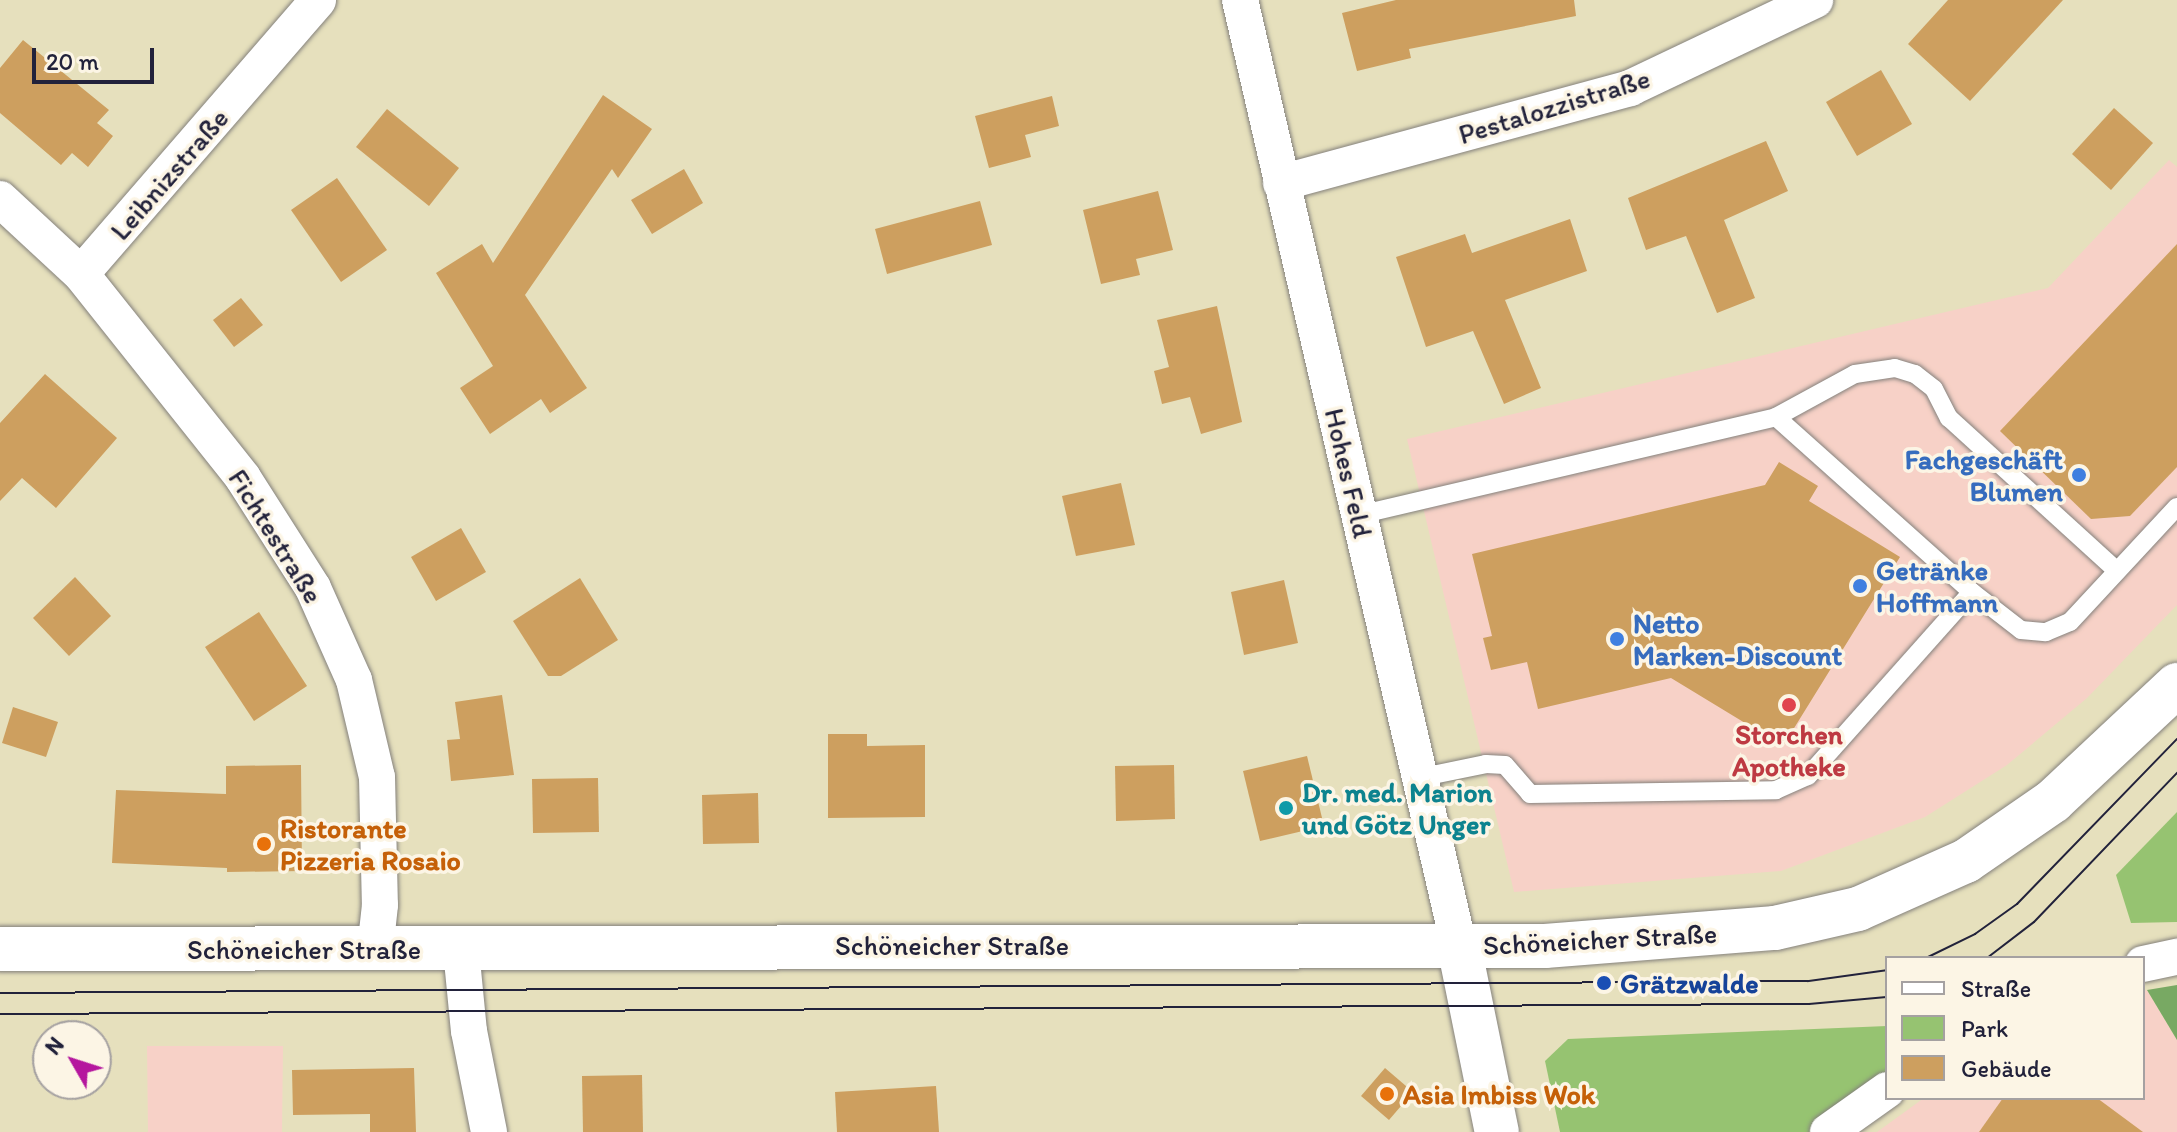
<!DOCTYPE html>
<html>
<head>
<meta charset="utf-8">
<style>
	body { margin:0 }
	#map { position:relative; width:2177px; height:1132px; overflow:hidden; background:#e6e0bd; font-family:Itim,sans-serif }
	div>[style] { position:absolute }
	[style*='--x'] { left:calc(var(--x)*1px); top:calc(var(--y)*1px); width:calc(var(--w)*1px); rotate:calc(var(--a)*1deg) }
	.built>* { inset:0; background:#f7d1c7 }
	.green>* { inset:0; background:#96c371 }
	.forest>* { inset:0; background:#78a963 }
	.building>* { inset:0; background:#cd9f5f }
	.roads { filter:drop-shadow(0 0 2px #84817c) drop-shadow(0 0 2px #84817c) }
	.lane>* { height:18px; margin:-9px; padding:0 9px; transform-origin:9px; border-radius:9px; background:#fff }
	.street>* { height:36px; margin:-18px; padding:0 18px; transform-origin:18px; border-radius:18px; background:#fff }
	.secondary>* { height:44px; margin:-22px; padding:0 22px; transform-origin:22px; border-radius:22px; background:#fff }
	.tram>* { height:2px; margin:-1px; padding:0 1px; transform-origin:1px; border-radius:1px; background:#22223b }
	.dots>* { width:22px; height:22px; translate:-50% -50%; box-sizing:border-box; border:4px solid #fcf5e5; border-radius:50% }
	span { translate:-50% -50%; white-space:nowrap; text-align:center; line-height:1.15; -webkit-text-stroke:7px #fcf5e5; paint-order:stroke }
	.street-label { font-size:28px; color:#22223b }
	.shop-label { font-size:28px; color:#366cbe; font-weight:700 }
	.right { translate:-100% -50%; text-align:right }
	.left { translate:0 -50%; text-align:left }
	.health-label { font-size:28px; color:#be3a42; font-weight:700 }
	.culture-label { font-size:28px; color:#0d838f; font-weight:700 }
	.food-label { font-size:28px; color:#c56008; font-weight:700 }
	.transit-label { font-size:28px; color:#164399; font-weight:700 }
	.legend { position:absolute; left:1885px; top:956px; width:260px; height:144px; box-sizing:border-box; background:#fcf5e5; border:2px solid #a5a1a1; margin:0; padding:10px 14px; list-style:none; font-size:24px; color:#22223b }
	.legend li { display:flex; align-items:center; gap:16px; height:40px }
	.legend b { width:40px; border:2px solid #a5a1a1 }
	.north { position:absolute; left:32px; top:1020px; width:80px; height:80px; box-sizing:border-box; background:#fcf5e5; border:2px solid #a5a1a1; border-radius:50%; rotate:309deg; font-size:22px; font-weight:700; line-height:32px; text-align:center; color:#22223b }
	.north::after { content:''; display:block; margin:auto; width:28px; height:36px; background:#b5179e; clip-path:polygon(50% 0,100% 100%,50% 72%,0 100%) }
	.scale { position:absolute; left:32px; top:48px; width:122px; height:36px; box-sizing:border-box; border:4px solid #22223b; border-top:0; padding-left:10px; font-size:24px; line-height:28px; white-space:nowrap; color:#22223b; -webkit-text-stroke:6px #fcf5e5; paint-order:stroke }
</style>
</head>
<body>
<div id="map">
	<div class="built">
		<div style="clip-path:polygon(2169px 160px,2177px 167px,2177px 605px,2087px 698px,2007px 765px,1925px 817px,1781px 871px,1514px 892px,1407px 439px,2048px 288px)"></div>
		<div style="clip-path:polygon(2147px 990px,2177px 1040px,2177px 1132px,1877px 1132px,1924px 1098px,2143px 1098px,2143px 991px)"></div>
		<div style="clip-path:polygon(147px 1046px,283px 1046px,282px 1132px,148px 1132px)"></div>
	</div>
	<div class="green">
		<div style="clip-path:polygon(2177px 812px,2177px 922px,2131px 923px,2116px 875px)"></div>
		<div style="clip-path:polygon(1887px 1026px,1887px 1073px,1810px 1132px,1560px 1132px,1545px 1061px,1568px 1039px)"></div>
	</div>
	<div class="forest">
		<div style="clip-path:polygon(2177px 985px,2177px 1040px,2147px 990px)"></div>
	</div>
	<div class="building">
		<div style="clip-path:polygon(1396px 0,1574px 0,1576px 16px,1409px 49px,1411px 58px,1357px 71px,1342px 13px)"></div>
		<div style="clip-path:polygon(1948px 0,2063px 0,1970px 101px,1908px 44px)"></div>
		<div style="clip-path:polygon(23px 40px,109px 110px,97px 123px,113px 136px,88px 167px,72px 153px,61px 165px,0 113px,0 68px)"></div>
		<div style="clip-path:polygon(1881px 70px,1912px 124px,1857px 156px,1826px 102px)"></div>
		<div style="clip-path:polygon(603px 95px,652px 129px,618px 178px,612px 169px,525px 295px,587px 388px,550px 413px,541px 399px,490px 434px,460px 388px,493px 366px,436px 273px,482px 244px,493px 263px)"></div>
		<div style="clip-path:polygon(1052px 96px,1059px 126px,1025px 135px,1031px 157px,989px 168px,975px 116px)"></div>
		<div style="clip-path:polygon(2114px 108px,2153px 143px,2111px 190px,2072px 154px)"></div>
		<div style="clip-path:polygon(387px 109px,459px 168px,429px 206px,356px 147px)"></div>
		<div style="clip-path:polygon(1766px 141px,1788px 191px,1724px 220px,1755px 298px,1717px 313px,1686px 236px,1646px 250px,1628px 198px)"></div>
		<div style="clip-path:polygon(684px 169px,703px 203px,652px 234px,631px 200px)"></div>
		<div style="clip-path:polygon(337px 178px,387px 250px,341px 282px,291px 210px)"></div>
		<div style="clip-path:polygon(1158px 191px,1173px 250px,1136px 259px,1140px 275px,1101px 284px,1083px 210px)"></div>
		<div style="clip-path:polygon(980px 201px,992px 245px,887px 274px,875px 229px)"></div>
		<div style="clip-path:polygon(1570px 219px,1587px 271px,1505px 300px,1541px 388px,1504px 404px,1473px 331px,1426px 347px,1396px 257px,1465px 234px,1472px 253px)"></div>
		<div style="clip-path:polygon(2177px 244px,2177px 467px,2130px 516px,2091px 519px,2000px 431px)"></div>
		<div style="clip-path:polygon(241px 298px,263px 325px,234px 347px,213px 320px)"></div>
		<div style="clip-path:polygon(1217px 306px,1242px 422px,1201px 434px,1190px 397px,1162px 404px,1154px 371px,1169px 367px,1157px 320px)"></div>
		<div style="clip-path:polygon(45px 374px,117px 438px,56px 508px,22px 478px,0 501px,0 423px)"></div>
		<div style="clip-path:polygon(1779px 462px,1818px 486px,1809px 501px,1900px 557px,1783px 746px,1671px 678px,1538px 709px,1527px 662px,1491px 670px,1483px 638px,1492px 636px,1472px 554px,1765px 485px)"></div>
		<div style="clip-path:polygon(1121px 483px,1135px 545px,1076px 556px,1062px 496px)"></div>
		<div style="clip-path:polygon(461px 528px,486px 572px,436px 601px,411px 557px)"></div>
		<div style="clip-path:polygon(75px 577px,111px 616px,69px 656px,33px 618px)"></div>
		<div style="clip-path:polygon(580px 578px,618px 640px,561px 676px,548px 676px,513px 621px)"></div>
		<div style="clip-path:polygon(1284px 580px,1298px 643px,1244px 655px,1231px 592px)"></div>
		<div style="clip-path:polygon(259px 612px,307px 686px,254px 721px,205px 647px)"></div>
		<div style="clip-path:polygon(502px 695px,514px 775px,451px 781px,447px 740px,460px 739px,455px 702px)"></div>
		<div style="clip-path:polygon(13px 707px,58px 722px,46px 757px,2px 743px)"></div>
		<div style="clip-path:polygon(828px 734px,867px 734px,867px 746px,925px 745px,925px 817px,828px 818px)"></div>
		<div style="clip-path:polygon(1307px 756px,1324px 826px,1260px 841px,1243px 771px)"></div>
		<div style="clip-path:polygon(301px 765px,302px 871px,227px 872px,227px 868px,112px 863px,116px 790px,226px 794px,226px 766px)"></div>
		<div style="clip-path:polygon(1174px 765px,1175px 819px,1116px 821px,1115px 766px)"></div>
		<div style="clip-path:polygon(598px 778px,599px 832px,533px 833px,532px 779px)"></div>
		<div style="clip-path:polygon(758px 793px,759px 843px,703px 844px,702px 795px)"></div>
		<div style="clip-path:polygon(414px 1068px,416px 1132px,370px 1132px,370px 1114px,293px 1115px,292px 1070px)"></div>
		<div style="clip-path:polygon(1385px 1068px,1413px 1092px,1389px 1120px,1361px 1096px)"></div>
		<div style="clip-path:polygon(642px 1075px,643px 1132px,583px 1132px,582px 1076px)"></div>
		<div style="clip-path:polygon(936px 1086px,939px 1132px,837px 1132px,835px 1092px)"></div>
		<div style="clip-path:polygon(2003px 1098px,2097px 1098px,2143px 1132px,1979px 1132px)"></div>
	</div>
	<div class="roads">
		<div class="lane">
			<div style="--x:1776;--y:417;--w:90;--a:-28.6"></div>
			<div style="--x:1855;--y:374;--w:40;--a:-8.5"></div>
			<div style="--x:1895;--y:368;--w:21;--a:17"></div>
			<div style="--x:1915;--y:374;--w:24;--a:38"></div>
			<div style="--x:1934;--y:389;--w:33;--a:63"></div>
			<div style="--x:1949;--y:418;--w:227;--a:42.3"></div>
			<div style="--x:1359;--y:515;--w:428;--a:-13.2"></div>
			<div style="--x:1776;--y:417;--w:263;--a:41.8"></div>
			<div style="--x:1972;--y:592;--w:62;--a:37.8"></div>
			<div style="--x:2021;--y:630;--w:25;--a:5"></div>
			<div style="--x:2046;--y:632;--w:26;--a:-23"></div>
			<div style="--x:2070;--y:622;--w:157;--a:-47.1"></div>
			<div style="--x:1418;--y:778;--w:69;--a:-11.6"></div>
			<div style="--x:1486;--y:764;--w:19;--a:3"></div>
			<div style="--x:1505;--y:765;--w:38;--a:49"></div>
			<div style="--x:1530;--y:794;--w:246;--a:-0.9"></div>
			<div style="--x:1776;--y:790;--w:35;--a:-24"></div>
			<div style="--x:1808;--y:776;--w:246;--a:-48.3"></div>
		</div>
		<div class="street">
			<div style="--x:1240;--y:0;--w:971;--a:76.97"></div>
			<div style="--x:1281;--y:183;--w:362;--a:-15.2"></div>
			<div style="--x:1630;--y:88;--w:205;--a:-25.4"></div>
			<div style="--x:0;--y:199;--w:110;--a:42.8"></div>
			<div style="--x:81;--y:274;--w:260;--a:51.5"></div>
			<div style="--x:243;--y:478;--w:130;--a:57.5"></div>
			<div style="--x:313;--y:588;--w:101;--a:66"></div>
			<div style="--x:354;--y:680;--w:100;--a:76.7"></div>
			<div style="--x:377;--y:777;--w:128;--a:88.7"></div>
			<div style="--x:380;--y:905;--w:45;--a:96.3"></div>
			<div style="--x:81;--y:274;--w:362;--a:-49.1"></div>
			<div style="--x:461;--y:950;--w:81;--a:84.4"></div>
			<div style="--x:469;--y:1031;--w:103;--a:78.8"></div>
			<div style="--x:2143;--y:964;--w:35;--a:-12"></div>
			<div style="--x:1828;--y:1132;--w:72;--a:-35.4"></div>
		</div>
		<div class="secondary">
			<div style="--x:1459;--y:946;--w:190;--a:78.5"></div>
			<div style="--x:0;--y:949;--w:1545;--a:-0.11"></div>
			<div style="--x:1545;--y:946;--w:231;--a:-4.5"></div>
			<div style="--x:1775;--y:928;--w:85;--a:-12.9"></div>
			<div style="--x:1858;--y:909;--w:118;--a:-24"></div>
			<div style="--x:1966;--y:861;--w:106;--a:-34.6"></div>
			<div style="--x:2053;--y:801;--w:170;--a:-43.1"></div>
		</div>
	</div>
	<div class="tram">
		<div style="--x:1926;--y:958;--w:55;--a:-26.1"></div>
		<div style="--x:1975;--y:934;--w:52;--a:-35.5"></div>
		<div style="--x:2017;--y:904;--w:230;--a:-45.9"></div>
		<div style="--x:1987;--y:958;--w:59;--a:-37.5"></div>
		<div style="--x:2034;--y:922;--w:207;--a:-46.2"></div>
		<div style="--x:0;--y:993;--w:1808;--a:-0.38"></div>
		<div style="--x:1808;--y:981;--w:80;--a:-7.9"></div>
		<div style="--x:0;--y:1014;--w:1809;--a:-0.32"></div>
		<div style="--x:1809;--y:1004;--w:78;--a:-5.1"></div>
	</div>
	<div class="dots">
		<div style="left:2079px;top:475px;background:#3f7fe0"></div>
		<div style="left:1860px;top:586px;background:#3f7fe0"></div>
		<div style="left:1617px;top:639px;background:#3f7fe0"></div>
		<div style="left:1789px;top:705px;background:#e0444e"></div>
		<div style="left:1286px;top:808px;background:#0f9aa8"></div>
		<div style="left:264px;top:844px;background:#e8710a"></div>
		<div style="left:1604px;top:983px;background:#1a4fb4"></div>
		<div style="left:1387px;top:1094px;background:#e8710a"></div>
	</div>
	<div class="street-label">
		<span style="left:1554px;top:106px;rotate:-17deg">Pestalozzistraße</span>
		<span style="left:169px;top:174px;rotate:-49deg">Leibnizstraße</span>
		<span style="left:1349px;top:473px;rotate:77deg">Hohes Feld</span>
		<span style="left:276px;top:536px;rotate:58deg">Fichtestraße</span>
		<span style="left:1600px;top:939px;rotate:-3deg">Schöneicher Straße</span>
		<span style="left:952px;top:945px">Schöneicher Straße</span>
		<span style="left:304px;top:949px">Schöneicher Straße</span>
	</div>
	<div class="shop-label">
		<span class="right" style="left:2063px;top:475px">Fachgeschäft<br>Blumen</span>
		<span class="left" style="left:1876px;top:586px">Getränke<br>Hoffmann</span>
		<span class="left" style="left:1633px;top:639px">Netto<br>Marken-Discount</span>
	</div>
	<div class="health-label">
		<span style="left:1789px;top:750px">Storchen<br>Apotheke</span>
	</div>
	<div class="culture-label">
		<span class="left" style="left:1302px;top:808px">Dr. med. Marion<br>und Götz Unger</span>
	</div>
	<div class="food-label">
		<span class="left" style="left:280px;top:844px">Ristorante<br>Pizzeria Rosaio</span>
		<span class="left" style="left:1403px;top:1094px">Asia Imbiss Wok</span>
	</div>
	<div class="transit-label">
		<span class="left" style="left:1620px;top:983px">Grätzwalde</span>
	</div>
	<ul class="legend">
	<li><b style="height:10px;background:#fff"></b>Straße</li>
	<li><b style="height:22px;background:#96c371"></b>Park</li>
	<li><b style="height:22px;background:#cd9f5f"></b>Gebäude</li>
	</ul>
	<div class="north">N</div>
	<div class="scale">20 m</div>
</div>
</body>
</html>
